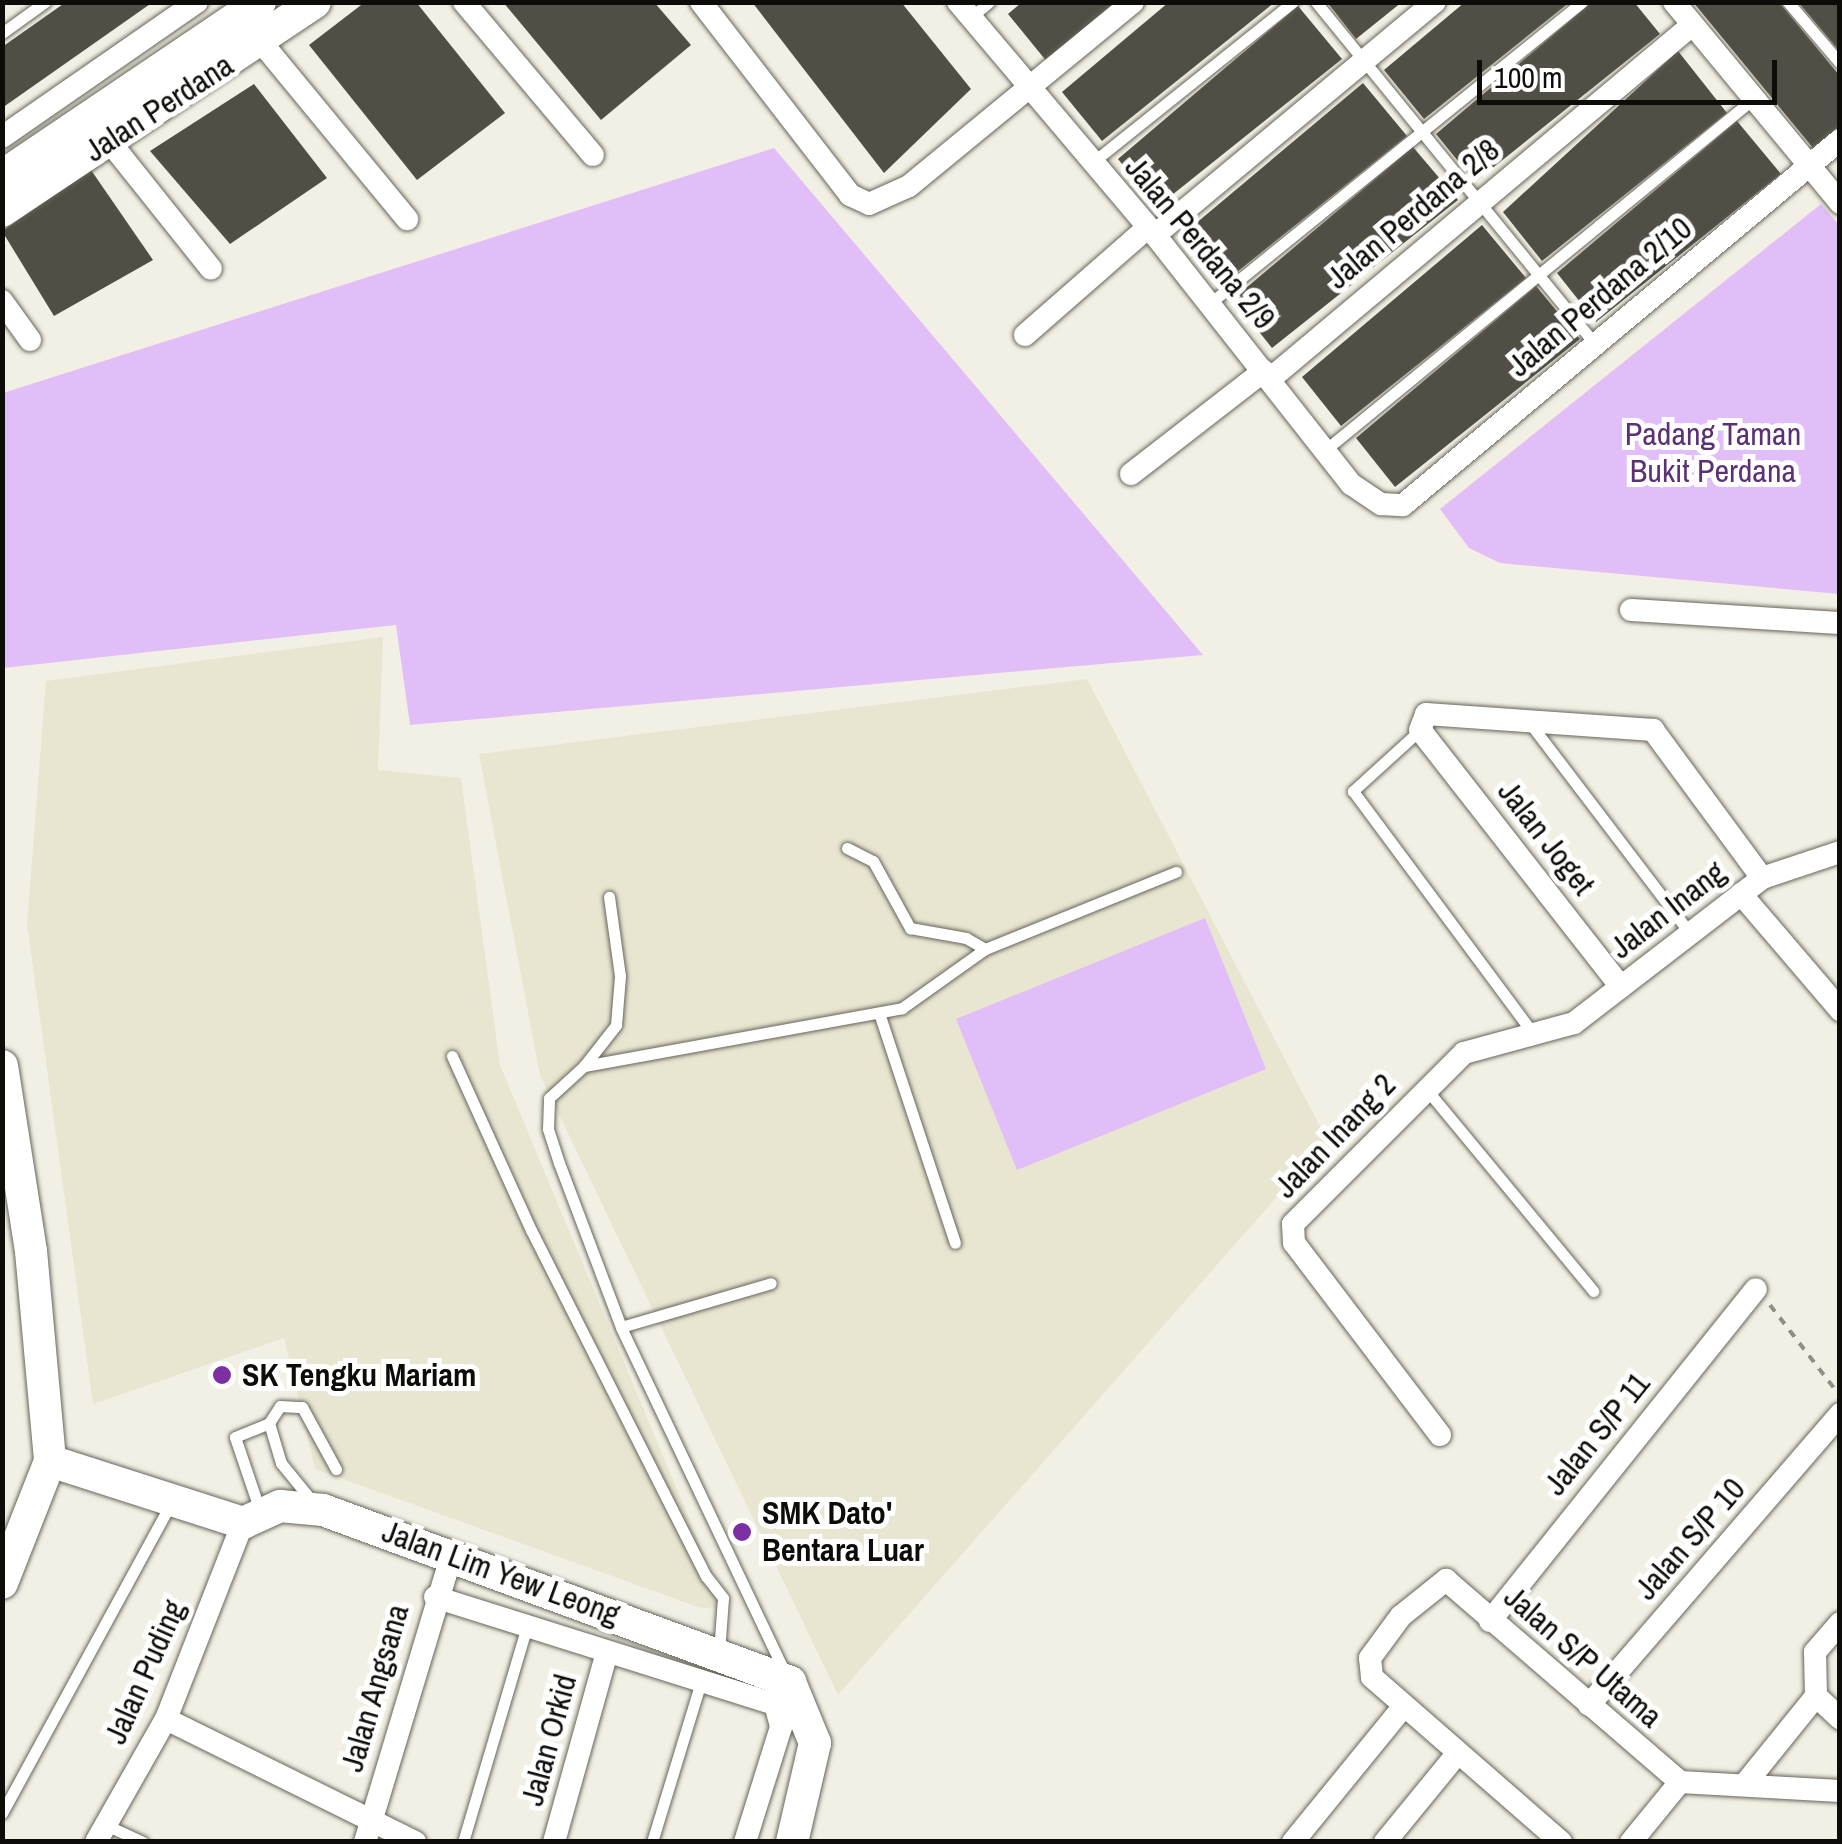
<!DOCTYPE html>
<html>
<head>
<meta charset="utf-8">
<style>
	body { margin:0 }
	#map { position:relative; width:1842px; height:1844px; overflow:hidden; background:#f2f0e4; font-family:"Archivo Narrow",sans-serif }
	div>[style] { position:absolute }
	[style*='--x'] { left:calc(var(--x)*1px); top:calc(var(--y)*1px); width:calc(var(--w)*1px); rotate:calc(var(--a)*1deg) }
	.built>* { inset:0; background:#e8e5d1 }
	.green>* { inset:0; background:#e1bef7 }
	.building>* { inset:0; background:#514f45 }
	.path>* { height:4px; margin-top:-2px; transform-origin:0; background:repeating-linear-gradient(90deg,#908e86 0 8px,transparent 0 16px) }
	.roads { filter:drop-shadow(0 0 2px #67655a) drop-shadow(0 0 2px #67655a) }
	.lane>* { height:11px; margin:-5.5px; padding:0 5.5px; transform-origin:5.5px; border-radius:5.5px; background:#fff }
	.street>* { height:22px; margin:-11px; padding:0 11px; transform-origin:11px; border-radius:11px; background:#fff }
	.secondary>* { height:32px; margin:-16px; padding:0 16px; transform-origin:16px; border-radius:16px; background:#fff }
	.dots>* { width:28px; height:28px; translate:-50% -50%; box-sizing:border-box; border:5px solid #fff; border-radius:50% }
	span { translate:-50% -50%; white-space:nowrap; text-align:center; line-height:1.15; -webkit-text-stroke:10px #fff; paint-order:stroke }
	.street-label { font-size:32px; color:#0d0c08 }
	.park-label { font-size:32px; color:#5c3074 }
	.poi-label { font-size:32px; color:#0d0c08; font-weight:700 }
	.left { translate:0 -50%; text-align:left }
	.frame { position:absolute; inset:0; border:5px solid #0d0c08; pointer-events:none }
	.scale { position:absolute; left:1477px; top:60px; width:300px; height:45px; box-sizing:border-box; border:5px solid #0d0c08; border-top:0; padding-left:12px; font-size:30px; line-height:35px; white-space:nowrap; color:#0d0c08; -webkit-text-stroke:8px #fff; paint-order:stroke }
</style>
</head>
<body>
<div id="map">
	<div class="built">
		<div style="clip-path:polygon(383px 637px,378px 770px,461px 778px,500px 1065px,726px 1607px,701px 1608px,315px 1469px,284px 1338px,93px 1404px,27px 924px,46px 681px)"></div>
		<div style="clip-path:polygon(1087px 679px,1327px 1140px,838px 1695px,540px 1075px,479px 754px)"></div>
	</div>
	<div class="green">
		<div style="clip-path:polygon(774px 148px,1203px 655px,410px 725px,396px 625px,3px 668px,3px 393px)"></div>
		<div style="clip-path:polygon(1821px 204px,1840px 226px,1839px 594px,1500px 563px,1469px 548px,1440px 509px)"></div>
		<div style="clip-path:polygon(1205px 918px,1266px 1069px,1017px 1170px,956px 1019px)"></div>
	</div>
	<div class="building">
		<div style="clip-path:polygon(66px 2px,153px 2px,2px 108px,2px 47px)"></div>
		<div style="clip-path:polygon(365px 2px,416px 2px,505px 113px,417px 180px,309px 45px)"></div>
		<div style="clip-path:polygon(503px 2px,654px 2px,691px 45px,601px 120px)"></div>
		<div style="clip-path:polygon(752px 2px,901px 2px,971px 89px,884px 173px)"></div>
		<div style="clip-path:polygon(1022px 2px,1123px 2px,1048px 63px,1008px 14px)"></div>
		<div style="clip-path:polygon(1169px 2px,1275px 2px,1102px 141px,1062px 92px)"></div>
		<div style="clip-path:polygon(1327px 2px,1402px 2px,1356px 39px)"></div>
		<div style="clip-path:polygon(1465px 2px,1570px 2px,1424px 119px,1384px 70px)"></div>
		<div style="clip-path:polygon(1592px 2px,1634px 2px,1660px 34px,1475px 182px,1436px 134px)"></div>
		<div style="clip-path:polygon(1693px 2px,1779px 2px,1840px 76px,1840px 126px,1813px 148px)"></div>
		<div style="clip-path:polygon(1798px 2px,1840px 2px,1840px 52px)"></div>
		<div style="clip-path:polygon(1298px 6px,1342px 59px,1157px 207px,1118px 159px)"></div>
		<div style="clip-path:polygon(1678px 51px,1727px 113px,1542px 261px,1503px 212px)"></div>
		<div style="clip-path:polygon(1363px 83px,1407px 136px,1222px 284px,1182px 235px)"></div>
		<div style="clip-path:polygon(254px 84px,327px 178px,230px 244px,150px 151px)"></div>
		<div style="clip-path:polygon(1737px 121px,1781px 174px,1596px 322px,1557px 273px)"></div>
		<div style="clip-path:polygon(1413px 147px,1458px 200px,1272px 348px,1233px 299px)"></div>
		<div style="clip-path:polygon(91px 170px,153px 260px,54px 316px,2px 231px)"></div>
		<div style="clip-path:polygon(1482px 225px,1526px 278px,1341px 426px,1302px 377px)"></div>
		<div style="clip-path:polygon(1536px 286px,1580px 339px,1395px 487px,1356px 438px)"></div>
	</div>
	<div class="path">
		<div style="--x:1770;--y:1305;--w:110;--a:52.4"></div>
	</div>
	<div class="roads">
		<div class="lane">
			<div style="--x:1316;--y:2;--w:441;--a:50.8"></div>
			<div style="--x:1788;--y:2;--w:80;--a:49.6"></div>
			<div style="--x:970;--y:18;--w:25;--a:-40"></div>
			<div style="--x:2;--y:33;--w:53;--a:-35.8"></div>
			<div style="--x:1093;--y:162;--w:256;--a:-38.7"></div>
			<div style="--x:1209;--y:304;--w:480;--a:-39"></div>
			<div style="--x:1324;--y:451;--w:555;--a:-39.37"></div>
			<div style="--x:1529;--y:722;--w:265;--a:52.7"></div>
			<div style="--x:1420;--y:730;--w:91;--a:137.7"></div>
			<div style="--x:1353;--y:791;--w:305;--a:53.4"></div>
			<div style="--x:847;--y:848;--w:29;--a:27"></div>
			<div style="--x:873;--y:861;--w:77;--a:61.1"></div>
			<div style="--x:910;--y:928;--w:57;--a:10.1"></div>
			<div style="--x:966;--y:938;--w:22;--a:30"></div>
			<div style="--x:879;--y:1013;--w:242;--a:71.7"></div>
			<div style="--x:452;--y:1056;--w:191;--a:65.6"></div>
			<div style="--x:531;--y:1230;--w:388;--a:63.2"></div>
			<div style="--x:706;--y:1576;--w:28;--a:52"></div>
			<div style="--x:723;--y:1598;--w:55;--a:94.2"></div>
			<div style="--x:584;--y:1066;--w:52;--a:-52"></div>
			<div style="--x:616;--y:1025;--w:49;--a:-85.3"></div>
			<div style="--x:620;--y:976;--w:80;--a:-97.9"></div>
			<div style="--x:1427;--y:1090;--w:261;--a:50.4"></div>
			<div style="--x:621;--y:1327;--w:156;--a:-16.3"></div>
			<div style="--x:269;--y:1423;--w:42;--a:73.3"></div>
			<div style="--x:281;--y:1463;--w:49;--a:50.8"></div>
			<div style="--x:260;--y:1511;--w:78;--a:-108.7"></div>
			<div style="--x:235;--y:1437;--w:37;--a:-22"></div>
			<div style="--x:269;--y:1423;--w:20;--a:-57"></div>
			<div style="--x:280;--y:1406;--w:22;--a:3"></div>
			<div style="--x:302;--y:1407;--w:71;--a:61.3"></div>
			<div style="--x:786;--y:1675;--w:385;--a:-115.4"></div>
			<div style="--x:621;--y:1327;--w:175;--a:-110.7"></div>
			<div style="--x:559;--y:1163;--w:36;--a:-108"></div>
			<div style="--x:548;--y:1129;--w:31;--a:-88"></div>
			<div style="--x:549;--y:1098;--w:47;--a:-42.4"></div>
			<div style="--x:584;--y:1066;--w:323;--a:-10.3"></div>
			<div style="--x:902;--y:1008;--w:102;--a:-35.4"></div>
			<div style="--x:985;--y:949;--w:206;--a:-22"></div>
			<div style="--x:2;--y:1813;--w:353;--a:-61.4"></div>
			<div style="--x:106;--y:1825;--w:41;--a:24.7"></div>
			<div style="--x:463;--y:1842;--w:222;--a:-73.5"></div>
			<div style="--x:652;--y:1842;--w:171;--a:-73"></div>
		</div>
		<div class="street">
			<div style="--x:464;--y:2;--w:200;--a:49.9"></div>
			<div style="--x:701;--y:2;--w:244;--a:52.3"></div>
			<div style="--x:850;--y:195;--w:21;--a:25"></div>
			<div style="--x:869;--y:204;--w:44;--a:-24.2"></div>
			<div style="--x:909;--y:186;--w:290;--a:-39.4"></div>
			<div style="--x:958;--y:2;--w:305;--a:49.8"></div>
			<div style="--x:1155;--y:235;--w:317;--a:51.8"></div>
			<div style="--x:1351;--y:484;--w:36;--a:34"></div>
			<div style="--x:1381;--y:504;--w:22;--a:3"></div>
			<div style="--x:1403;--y:505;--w:569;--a:-39.87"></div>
			<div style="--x:1674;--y:2;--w:261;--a:50.4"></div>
			<div style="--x:252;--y:31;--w:244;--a:50.5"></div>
			<div style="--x:101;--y:131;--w:176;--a:51.4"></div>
			<div style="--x:2;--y:137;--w:237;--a:-34.7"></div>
			<div style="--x:1155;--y:235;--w:364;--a:-39.8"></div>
			<div style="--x:2;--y:301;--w:48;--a:54.3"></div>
			<div style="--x:1025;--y:335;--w:161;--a:-41.2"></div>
			<div style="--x:1270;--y:379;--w:551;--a:-39.99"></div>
			<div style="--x:1131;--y:474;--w:168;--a:-37.8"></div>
			<div style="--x:1631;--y:610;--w:209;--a:3.6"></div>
			<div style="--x:1741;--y:894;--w:153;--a:49.5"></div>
			<div style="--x:1621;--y:987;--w:326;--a:-128"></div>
			<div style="--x:1420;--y:730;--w:17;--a:-69"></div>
			<div style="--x:1426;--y:714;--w:228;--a:4"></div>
			<div style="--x:1653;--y:730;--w:184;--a:53.6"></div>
			<div style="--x:1440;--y:1435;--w:241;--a:-127.2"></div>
			<div style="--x:1294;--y:1243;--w:19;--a:-93"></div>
			<div style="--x:1293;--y:1224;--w:242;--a:-45"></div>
			<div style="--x:1464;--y:1053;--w:114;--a:-15.3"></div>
			<div style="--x:1574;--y:1023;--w:237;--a:-37.6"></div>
			<div style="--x:1762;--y:878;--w:82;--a:-18.4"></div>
			<div style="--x:435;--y:1597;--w:356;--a:17.5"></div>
			<div style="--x:775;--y:1704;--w:24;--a:75"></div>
			<div style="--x:781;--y:1727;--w:121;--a:107.4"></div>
			<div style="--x:1490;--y:1621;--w:425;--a:-51.3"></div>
			<div style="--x:1816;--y:1696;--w:33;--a:43"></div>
			<div style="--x:1589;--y:1705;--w:384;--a:-49.2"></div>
			<div style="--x:166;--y:1719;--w:278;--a:26.3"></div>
			<div style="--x:1745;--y:1784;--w:113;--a:-51.1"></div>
			<div style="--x:1816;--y:1696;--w:44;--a:-91.3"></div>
			<div style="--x:1815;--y:1652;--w:38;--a:-49"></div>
			<div style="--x:96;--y:1842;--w:142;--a:-60.4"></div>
			<div style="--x:166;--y:1719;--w:211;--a:-68.6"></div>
			<div style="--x:365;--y:1842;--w:301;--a:-73.2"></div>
			<div style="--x:554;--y:1842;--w:193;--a:-74.4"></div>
			<div style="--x:1293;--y:1842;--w:174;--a:-50.8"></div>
			<div style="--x:1385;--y:1842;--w:114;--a:-50.7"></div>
			<div style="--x:1561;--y:1842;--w:251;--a:-138.9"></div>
			<div style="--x:1372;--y:1677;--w:19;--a:-96"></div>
			<div style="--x:1370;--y:1658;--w:52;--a:-53.6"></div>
			<div style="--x:1401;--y:1616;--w:58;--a:-38.7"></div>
			<div style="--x:1446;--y:1580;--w:309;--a:40.8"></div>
			<div style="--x:1680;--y:1782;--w:160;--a:3.2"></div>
			<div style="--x:1631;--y:1842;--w:77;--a:-50.8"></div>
		</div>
		<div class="secondary">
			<div style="--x:2;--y:176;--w:311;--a:-34"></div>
			<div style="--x:2;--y:211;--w:376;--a:-33.7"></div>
			<div style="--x:2;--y:1066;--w:187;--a:81.1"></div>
			<div style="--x:31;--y:1251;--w:211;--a:84.8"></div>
			<div style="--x:50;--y:1461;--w:131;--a:111.5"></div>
			<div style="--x:50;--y:1461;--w:203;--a:17.8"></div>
			<div style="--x:243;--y:1523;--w:41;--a:-24.7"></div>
			<div style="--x:280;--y:1506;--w:43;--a:5.3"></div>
			<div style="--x:323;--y:1510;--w:498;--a:20.2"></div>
			<div style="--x:790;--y:1682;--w:66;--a:67.7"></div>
			<div style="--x:815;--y:1743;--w:102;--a:103.1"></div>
		</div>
	</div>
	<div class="dots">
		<div style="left:222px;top:1375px;background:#7c30a2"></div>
		<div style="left:742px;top:1532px;background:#7c30a2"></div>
	</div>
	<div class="street-label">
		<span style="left:159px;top:108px;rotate:-33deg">Jalan Perdana</span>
		<span style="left:1413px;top:214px;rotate:-40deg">Jalan Perdana 2/8</span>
		<span style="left:1200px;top:243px;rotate:50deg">Jalan Perdana 2/9</span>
		<span style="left:1600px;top:297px;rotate:-40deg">Jalan Perdana 2/10</span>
		<span style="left:1546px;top:838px;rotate:52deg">Jalan Joget</span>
		<span style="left:1668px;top:910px;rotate:-38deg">Jalan Inang</span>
		<span style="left:1335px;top:1136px;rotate:-46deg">Jalan Inang 2</span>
		<span style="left:1597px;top:1434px;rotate:-51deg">Jalan S/P 11</span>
		<span style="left:1690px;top:1539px;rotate:-49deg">Jalan S/P 10</span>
		<span style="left:501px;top:1573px;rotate:20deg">Jalan Lim Yew Leong</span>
		<span style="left:1583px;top:1657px;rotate:41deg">Jalan S/P Utama</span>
		<span style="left:145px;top:1672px;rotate:-66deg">Jalan Puding</span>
		<span style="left:375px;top:1688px;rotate:-74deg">Jalan Angsana</span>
		<span style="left:549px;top:1740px;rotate:-75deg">Jalan Orkid</span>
	</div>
	<div class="park-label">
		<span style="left:1713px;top:453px">Padang Taman<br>Bukit Perdana</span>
	</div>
	<div class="poi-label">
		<span class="left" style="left:242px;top:1375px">SK Tengku Mariam</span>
		<span class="left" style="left:762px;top:1532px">SMK Dato'<br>Bentara Luar</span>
	</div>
	<div class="frame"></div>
	<div class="scale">100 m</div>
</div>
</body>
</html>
